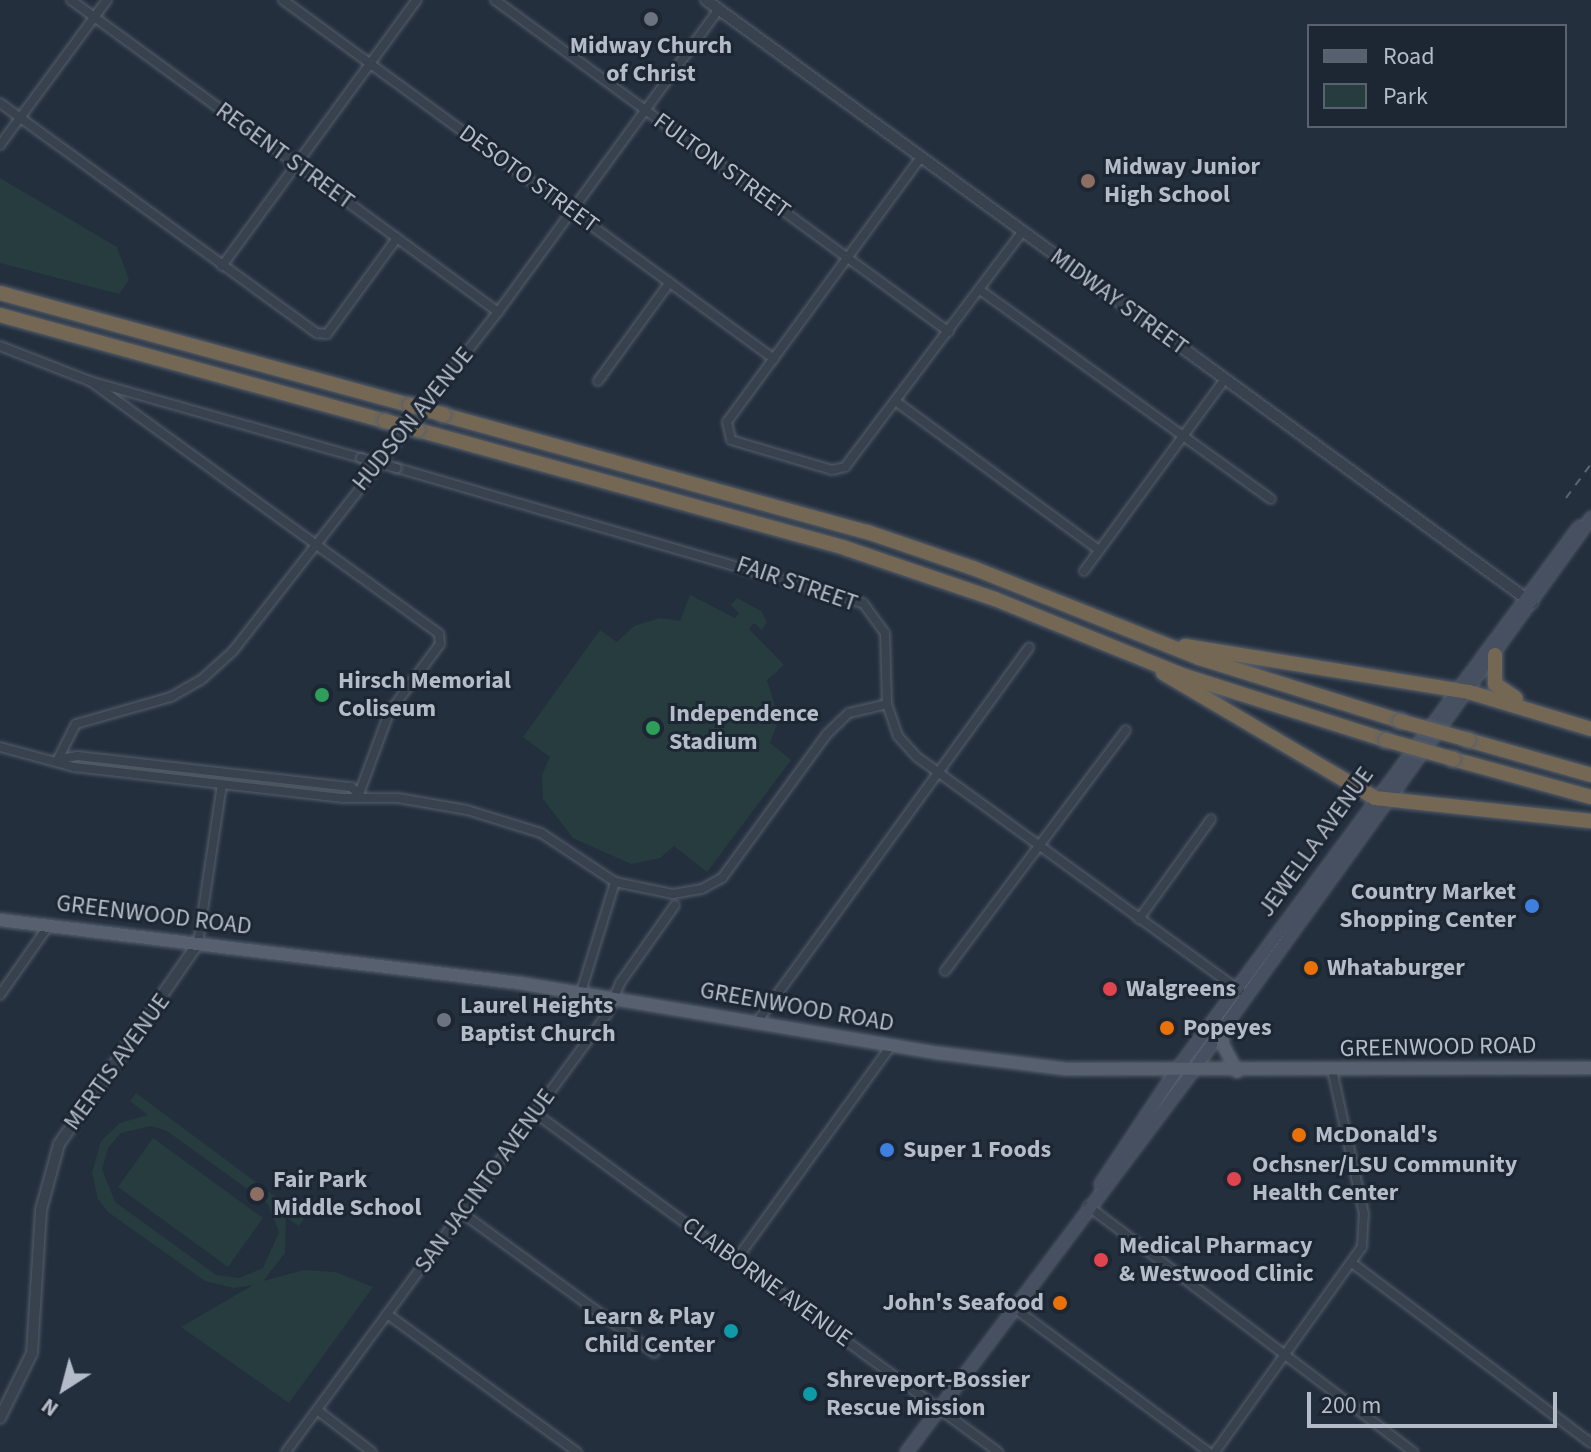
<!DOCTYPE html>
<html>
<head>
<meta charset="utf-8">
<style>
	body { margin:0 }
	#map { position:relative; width:1591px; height:1452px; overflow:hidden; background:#242f3e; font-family:"Source Sans 3",sans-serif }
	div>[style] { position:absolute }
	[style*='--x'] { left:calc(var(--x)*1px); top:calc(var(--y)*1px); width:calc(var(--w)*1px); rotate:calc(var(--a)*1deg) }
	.green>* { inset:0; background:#263c3f }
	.roads { filter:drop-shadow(0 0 2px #565f6c) drop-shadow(0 0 2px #565f6c) }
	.minor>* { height:8px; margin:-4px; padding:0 4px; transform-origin:4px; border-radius:4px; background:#38414e }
	.tertiary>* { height:10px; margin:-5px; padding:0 5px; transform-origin:5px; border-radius:5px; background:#38414e }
	.secondary>* { height:11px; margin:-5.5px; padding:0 5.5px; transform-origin:5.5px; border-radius:5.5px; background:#465061 }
	.primary>* { height:12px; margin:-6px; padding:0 6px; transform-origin:6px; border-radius:6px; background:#56606e }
	.motorway>* { height:14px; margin:-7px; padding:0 7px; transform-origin:7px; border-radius:7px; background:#746855 }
	.rail>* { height:2px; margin-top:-1px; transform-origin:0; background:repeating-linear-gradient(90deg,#5a6575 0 8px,transparent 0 16px) }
	.bridges { filter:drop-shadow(0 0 2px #565f6c) drop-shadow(0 0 2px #565f6c) }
	.minor-bridge>* { height:8px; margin:-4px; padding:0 4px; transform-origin:4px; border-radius:4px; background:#38414e }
	.motorway-bridge>* { height:14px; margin:-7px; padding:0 7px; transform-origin:7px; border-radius:7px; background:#746855 }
	.dots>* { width:22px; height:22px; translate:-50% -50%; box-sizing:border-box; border:4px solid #1d2633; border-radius:50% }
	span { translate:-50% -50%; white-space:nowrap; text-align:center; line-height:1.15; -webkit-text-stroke:6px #1d2633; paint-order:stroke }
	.poi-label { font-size:24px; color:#b4bcc9; font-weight:700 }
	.left { translate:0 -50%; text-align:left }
	.right { translate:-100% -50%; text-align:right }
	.street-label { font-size:24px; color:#b4bcc9 }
	.legend { position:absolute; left:1307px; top:24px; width:260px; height:104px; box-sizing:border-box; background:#1d2633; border:2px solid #59626f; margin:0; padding:10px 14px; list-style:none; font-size:24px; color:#b4bcc9 }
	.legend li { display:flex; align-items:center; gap:16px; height:40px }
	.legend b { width:40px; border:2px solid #59626f }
	.north { position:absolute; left:24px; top:1348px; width:80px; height:80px; -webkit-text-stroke:6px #1d2633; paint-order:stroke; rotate:216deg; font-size:22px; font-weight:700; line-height:32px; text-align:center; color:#b4bcc9 }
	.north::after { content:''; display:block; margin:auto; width:28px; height:36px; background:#b4bcc9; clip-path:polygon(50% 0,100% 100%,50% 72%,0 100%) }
	.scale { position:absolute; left:1307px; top:1392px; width:250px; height:36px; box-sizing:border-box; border:4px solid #b4bcc9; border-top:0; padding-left:10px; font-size:24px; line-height:28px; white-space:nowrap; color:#b4bcc9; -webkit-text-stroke:6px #1d2633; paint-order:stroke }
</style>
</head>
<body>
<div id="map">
	<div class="green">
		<div style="clip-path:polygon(0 178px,117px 247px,129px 280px,119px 294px,0 263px)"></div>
		<div style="clip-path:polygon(690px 595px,735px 618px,739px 613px,731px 605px,737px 598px,761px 611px,767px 622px,762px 630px,754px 623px,749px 629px,784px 665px,767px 680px,779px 719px,770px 743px,791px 760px,707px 872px,674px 846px,660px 858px,631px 864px,573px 838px,543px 799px,542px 775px,550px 757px,523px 737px,600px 630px,617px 642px,634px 626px,660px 618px,680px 621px)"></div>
		<div style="clip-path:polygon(evenodd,136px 1093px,304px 1218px,299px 1226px,286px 1217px,285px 1253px,263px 1281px,304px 1270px,335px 1272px,373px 1287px,289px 1403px,181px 1327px,253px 1285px,234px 1288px,205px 1281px,108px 1212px,98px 1199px,92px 1173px,101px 1141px,120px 1123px,148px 1115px,130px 1101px,136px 1093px,151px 1126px,167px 1131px,268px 1204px,279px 1232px,263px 1268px,239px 1278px,216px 1275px,115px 1202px,102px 1169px,108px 1148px,121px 1133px,151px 1126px)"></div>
		<div style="clip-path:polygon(153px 1138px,263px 1218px,228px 1267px,118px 1187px)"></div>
	</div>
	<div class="roads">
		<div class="minor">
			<div style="--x:71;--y:0;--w:529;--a:36.15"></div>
			<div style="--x:283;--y:0;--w:608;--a:36.17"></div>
			<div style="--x:495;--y:0;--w:562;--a:36.18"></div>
			<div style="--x:0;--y:103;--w:392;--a:36"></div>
			<div style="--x:317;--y:333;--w:10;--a:6"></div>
			<div style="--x:327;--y:334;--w:119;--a:-53.9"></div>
			<div style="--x:0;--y:145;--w:180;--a:-53.6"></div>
			<div style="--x:921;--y:157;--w:328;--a:126.2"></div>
			<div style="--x:727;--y:422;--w:18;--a:77"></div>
			<div style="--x:731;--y:440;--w:105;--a:16.5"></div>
			<div style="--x:832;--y:470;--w:13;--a:-13"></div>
			<div style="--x:845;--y:467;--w:296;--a:-53"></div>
			<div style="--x:222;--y:266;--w:330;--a:-53.8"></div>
			<div style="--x:980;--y:290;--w:358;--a:35.7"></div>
			<div style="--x:0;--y:346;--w:97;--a:21.3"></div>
			<div style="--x:90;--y:381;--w:282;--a:15.9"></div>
			<div style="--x:90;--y:381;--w:431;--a:35.9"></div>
			<div style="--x:439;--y:634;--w:10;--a:84"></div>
			<div style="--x:440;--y:644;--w:86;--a:126.5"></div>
			<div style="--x:389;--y:713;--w:86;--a:110.3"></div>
			<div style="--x:598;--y:381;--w:122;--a:-54"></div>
			<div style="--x:898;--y:403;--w:249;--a:36.2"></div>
			<div style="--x:397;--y:468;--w:485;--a:16.2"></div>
			<div style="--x:863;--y:603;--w:37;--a:54"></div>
			<div style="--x:885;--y:633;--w:71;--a:88.4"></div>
			<div style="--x:887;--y:704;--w:34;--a:71"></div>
			<div style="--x:898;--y:736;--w:28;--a:48"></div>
			<div style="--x:917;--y:757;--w:399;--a:35.9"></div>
			<div style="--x:1084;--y:571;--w:238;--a:-53.7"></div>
			<div style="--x:0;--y:747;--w:77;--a:15.1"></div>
			<div style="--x:74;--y:767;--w:271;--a:6.6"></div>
			<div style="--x:343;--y:798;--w:55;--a:0"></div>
			<div style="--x:398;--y:798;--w:70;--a:9.9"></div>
			<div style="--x:467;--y:810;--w:77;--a:17.3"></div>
			<div style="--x:541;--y:833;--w:89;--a:33.5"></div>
			<div style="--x:615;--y:882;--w:59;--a:11.7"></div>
			<div style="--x:673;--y:894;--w:29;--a:-10"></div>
			<div style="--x:702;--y:889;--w:23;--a:-29"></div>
			<div style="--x:722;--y:878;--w:178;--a:-53.9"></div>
			<div style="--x:827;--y:734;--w:30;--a:-44"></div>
			<div style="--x:849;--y:713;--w:39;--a:-13"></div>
			<div style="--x:58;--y:759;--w:39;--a:-63"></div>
			<div style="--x:76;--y:724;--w:99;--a:-15.9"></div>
			<div style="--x:171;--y:697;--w:34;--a:-30"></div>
			<div style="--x:201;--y:680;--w:43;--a:-42.2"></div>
			<div style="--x:233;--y:651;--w:430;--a:-52"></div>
			<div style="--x:498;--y:312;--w:375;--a:-53.9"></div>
			<div style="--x:59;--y:759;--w:19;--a:-9"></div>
			<div style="--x:78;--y:756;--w:275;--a:6.5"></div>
			<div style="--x:351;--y:787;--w:11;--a:41"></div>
			<div style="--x:1139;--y:919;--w:123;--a:-54.2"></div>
			<div style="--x:198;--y:943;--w:160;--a:-81.4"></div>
			<div style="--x:945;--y:971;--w:301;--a:-53.1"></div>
			<div style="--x:581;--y:992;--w:115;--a:-72.8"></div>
			<div style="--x:0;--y:995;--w:85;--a:-55"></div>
			<div style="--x:757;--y:1022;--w:463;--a:-54"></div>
			<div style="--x:535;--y:1113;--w:574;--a:36.21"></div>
			<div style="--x:1088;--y:1206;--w:408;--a:37.1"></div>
			<div style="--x:462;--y:1213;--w:238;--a:36"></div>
			<div style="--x:736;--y:1260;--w:264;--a:-54.1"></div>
			<div style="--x:1352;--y:1263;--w:299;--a:37"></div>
			<div style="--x:1013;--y:1307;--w:243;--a:36.6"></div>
			<div style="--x:387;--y:1314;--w:235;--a:36"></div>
			<div style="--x:317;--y:1410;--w:69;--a:37.4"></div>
			<div style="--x:286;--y:1452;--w:543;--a:-53.76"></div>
			<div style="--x:607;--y:1014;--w:34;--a:-67"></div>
			<div style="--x:620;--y:983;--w:95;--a:-54.8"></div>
			<div style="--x:1215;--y:1452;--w:252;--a:-54.4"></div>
			<div style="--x:1362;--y:1247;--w:33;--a:-87"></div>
			<div style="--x:1364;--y:1214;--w:148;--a:-102.5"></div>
		</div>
		<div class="tertiary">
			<div style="--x:706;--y:0;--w:1023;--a:36.13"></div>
			<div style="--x:0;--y:1418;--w:72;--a:-63.8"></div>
			<div style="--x:32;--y:1353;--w:143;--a:-86.4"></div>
			<div style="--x:41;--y:1210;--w:68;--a:-74.7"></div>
			<div style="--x:59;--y:1144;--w:244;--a:-55.3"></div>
		</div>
		<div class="secondary">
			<div style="--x:1100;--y:1184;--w:136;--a:-56.4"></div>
			<div style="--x:1175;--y:1071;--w:678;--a:-53.45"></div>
			<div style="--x:906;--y:1452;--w:475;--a:-53.1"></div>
			<div style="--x:1191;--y:1072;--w:684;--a:-54.22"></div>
		</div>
		<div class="primary">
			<div style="--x:0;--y:920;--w:523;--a:6.92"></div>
			<div style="--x:519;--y:983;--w:425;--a:9.5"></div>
			<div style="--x:938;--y:1053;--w:129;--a:7.1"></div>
			<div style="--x:1066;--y:1069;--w:525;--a:-0.11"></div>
			<div style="--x:1222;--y:1030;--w:15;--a:86"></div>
			<div style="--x:1223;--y:1045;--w:30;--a:62"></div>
		</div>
		<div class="motorway">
			<div style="--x:0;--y:293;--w:425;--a:15.3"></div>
			<div style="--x:0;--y:315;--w:399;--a:15.4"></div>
			<div style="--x:444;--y:415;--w:439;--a:15.5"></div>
			<div style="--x:867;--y:532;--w:112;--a:18.8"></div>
			<div style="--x:973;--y:568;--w:243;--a:21.7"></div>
			<div style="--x:1199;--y:658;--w:211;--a:17.4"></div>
			<div style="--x:418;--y:430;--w:443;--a:15.4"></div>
			<div style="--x:845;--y:548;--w:158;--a:18.8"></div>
			<div style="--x:995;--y:599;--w:205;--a:22.1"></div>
			<div style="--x:1185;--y:676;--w:211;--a:17.7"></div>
			<div style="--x:1185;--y:646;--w:288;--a:9.2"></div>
			<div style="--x:1469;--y:692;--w:127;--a:16.9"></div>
			<div style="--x:1495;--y:655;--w:29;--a:90"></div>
			<div style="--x:1495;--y:684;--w:25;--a:34"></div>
			<div style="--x:1163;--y:673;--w:246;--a:30.5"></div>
			<div style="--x:1375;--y:798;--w:217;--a:6.1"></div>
			<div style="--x:1468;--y:740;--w:128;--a:15.9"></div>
			<div style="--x:1453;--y:759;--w:143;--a:15.4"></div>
		</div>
	</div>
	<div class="rail">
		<div style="--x:1566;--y:498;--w:42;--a:-53.7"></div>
	</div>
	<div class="bridges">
		<div class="minor-bridge">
			<div style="--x:361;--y:458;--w:37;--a:16"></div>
		</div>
		<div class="motorway-bridge">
			<div style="--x:410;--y:405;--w:35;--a:16"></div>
			<div style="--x:385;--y:421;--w:34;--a:15"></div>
			<div style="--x:1400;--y:721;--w:71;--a:15.6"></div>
			<div style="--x:1386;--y:740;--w:70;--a:15.8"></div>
		</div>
	</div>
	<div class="dots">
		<div style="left:651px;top:19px;background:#6b7280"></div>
		<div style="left:1088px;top:181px;background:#8d6e63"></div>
		<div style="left:322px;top:695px;background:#2e9e5b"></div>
		<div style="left:653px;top:728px;background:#2e9e5b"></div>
		<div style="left:1532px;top:906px;background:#3f7fe0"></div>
		<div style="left:1311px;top:968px;background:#e8710a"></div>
		<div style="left:1110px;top:989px;background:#e0444e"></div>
		<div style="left:444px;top:1020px;background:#6b7280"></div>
		<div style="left:1167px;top:1028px;background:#e8710a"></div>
		<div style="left:1299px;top:1135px;background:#e8710a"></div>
		<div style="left:887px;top:1150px;background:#3f7fe0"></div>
		<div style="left:1234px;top:1179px;background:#e0444e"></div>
		<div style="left:257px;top:1194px;background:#8d6e63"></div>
		<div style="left:1101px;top:1260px;background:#e0444e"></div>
		<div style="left:1060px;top:1303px;background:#e8710a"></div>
		<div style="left:731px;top:1331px;background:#0f9aa8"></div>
		<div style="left:810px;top:1394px;background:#0f9aa8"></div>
	</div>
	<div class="poi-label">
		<span style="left:651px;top:60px">Midway Church<br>of Christ</span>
		<span class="left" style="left:1104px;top:181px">Midway Junior<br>High School</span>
		<span class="left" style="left:338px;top:695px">Hirsch Memorial<br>Coliseum</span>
		<span class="left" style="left:669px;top:728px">Independence<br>Stadium</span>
		<span class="right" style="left:1516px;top:906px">Country Market<br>Shopping Center</span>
		<span class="left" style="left:1327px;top:968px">Whataburger</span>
		<span class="left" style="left:1126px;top:989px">Walgreens</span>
		<span class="left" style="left:460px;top:1020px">Laurel Heights<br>Baptist Church</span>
		<span class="left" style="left:1183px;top:1028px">Popeyes</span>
		<span class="left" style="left:1315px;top:1135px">McDonald's</span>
		<span class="left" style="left:903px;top:1150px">Super 1 Foods</span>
		<span class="left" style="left:1252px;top:1179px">Ochsner/LSU Community<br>Health Center</span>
		<span class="left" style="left:273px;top:1194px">Fair Park<br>Middle School</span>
		<span class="left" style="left:1119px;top:1260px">Medical Pharmacy<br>&amp; Westwood Clinic</span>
		<span class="right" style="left:1044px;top:1303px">John's Seafood</span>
		<span class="right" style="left:715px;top:1331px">Learn &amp; Play<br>Child Center</span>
		<span class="left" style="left:826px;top:1394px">Shreveport-Bossier<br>Rescue Mission</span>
	</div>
	<div class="street-label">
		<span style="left:285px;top:156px;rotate:36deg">REGENT STREET</span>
		<span style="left:722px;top:166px;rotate:36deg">FULTON STREET</span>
		<span style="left:529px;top:179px;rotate:36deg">DESOTO STREET</span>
		<span style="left:1119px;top:302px;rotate:36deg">MIDWAY STREET</span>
		<span style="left:413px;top:419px;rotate:-51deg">HUDSON AVENUE</span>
		<span style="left:797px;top:584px;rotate:19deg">FAIR STREET</span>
		<span style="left:1316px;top:842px;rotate:-54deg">JEWELLA AVENUE</span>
		<span style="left:154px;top:915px;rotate:7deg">GREENWOOD ROAD</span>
		<span style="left:797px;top:1007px;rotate:10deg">GREENWOOD ROAD</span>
		<span style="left:1438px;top:1047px;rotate:-1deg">GREENWOOD ROAD</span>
		<span style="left:117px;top:1062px;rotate:-54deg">MERTIS AVENUE</span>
		<span style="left:485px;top:1181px;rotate:-54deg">SAN JACINTO AVENUE</span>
		<span style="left:767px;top:1282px;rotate:36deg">CLAIBORNE AVENUE</span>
	</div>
	<ul class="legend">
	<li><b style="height:10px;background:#56606e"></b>Road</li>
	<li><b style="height:22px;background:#263c3f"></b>Park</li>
	</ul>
	<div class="north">N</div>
	<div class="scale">200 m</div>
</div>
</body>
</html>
